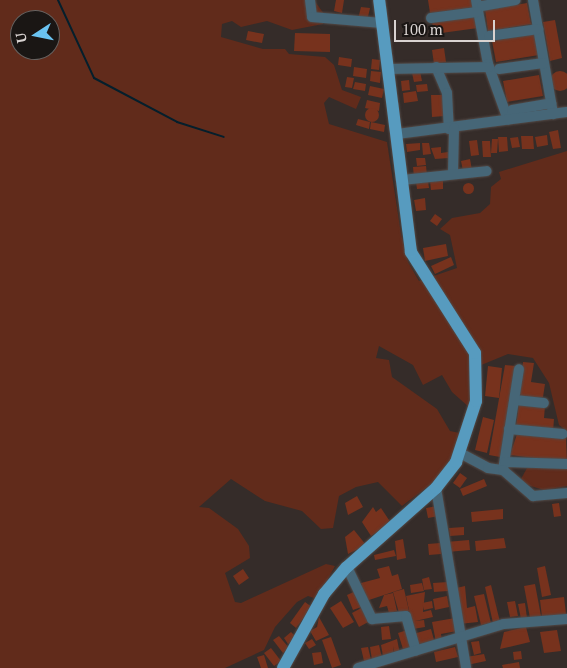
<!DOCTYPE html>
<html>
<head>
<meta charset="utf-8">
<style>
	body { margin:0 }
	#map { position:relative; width:567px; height:668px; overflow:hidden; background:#352c29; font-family:"PT Serif",serif }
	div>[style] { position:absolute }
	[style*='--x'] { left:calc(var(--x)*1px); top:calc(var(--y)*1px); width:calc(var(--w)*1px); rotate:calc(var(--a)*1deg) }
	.green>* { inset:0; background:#612b1b }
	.stream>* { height:2px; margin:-1px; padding:0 1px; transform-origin:1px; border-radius:1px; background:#041f2c }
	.building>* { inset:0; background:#77321d }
	.round { border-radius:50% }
	.roads { filter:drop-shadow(0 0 1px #534a47) drop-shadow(0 0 1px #534a47) }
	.minor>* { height:10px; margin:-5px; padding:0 5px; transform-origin:5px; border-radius:5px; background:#466677 }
	.major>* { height:12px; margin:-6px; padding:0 6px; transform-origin:6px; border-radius:6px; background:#579bbf }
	span { translate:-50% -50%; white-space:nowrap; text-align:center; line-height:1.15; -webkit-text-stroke:4.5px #1a1614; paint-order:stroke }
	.north { position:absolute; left:10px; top:10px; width:50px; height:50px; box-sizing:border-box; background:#1a1614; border:1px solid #666260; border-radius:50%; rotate:259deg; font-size:14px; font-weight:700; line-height:20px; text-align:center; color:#d9d3d1 }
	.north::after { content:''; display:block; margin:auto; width:18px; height:22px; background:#6ac3f1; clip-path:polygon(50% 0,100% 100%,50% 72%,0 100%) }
	.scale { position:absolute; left:394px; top:20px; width:101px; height:22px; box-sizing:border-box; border:2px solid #d9d3d1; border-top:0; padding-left:6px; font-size:15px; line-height:18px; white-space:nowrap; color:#d9d3d1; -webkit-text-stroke:4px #1a1614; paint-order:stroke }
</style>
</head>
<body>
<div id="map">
	<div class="green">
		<div style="clip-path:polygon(evenodd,0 0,314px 0,324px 14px,323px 24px,292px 30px,267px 21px,241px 27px,232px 21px,222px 24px,221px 37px,263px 49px,285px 49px,289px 54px,325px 57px,334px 65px,342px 90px,361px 97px,356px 109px,329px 97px,324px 103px,329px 124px,387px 142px,401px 234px,408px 262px,419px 281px,457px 268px,450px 235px,440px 229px,452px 218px,480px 213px,490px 204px,491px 187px,501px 179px,499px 172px,567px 151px,567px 431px,559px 425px,549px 383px,533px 358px,508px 354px,474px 368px,470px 408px,452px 392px,442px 375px,423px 385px,413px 365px,379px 346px,376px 358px,389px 360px,392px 377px,437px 409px,450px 431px,464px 434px,456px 455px,435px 481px,402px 506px,378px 482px,356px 487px,339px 496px,333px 528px,321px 529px,302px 511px,265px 501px,231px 479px,199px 507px,209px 508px,238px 529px,249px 546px,250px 558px,225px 573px,235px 602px,241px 603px,326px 564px,335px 566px,317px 599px,308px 596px,297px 602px,275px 627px,264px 650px,225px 668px,0 668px,0 0,20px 20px,50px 20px,50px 50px,20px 50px,20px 20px)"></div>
		<div style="clip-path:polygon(527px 468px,567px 468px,567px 486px,544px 490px,524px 484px,521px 479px)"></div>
	</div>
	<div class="stream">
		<div style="--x:58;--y:0;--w:86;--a:65.2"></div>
		<div style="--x:94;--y:78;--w:94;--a:27.9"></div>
		<div style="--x:177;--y:122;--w:49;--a:17.7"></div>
	</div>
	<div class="building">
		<div style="clip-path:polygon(336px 0,344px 0,342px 13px,334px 11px)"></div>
		<div style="clip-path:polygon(428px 0,474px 0,475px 7px,430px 13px)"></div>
		<div style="clip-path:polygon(527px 3px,531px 24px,488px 31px,485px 10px)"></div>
		<div style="clip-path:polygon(361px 7px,370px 8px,367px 21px,358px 19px)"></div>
		<div style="clip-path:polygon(477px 15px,478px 28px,434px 34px,432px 21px)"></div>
		<div style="clip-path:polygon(555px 20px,562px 58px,550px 61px,543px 22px)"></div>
		<div style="clip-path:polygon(248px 31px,264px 34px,262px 43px,246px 40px)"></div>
		<div style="clip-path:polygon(295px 33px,330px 34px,330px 52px,294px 51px)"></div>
		<div style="clip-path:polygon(535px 34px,539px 55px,496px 62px,492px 41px)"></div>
		<div style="clip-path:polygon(444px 48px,446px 62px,434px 64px,432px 50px)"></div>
		<div style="clip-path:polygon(339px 57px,352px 59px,351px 67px,338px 65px)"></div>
		<div style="clip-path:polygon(372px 59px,380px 60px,379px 70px,371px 69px)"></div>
		<div style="clip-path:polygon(354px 67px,367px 69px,366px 78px,353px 76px)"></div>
		<div style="clip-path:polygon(371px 71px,381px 72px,380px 83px,370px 81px)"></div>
		<div style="clip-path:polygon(420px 71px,422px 81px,414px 82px,412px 73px)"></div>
		<div class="round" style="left:550px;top:71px;width:20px;height:20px"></div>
		<div style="clip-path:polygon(539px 75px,543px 96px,507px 102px,503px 81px)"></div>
		<div style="clip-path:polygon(347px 77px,354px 78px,352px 88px,345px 87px)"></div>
		<div style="clip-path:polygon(409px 80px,410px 90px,402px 91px,401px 81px)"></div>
		<div style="clip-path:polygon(355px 82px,366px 84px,365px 91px,353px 89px)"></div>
		<div style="clip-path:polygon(427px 84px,428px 91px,417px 92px,416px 85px)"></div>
		<div style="clip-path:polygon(370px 86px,384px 89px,382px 98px,368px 95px)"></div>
		<div style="clip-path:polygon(416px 91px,418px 101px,404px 103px,403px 93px)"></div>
		<div style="clip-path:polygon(431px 95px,443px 95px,445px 116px,432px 117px)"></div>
		<div style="clip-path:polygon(367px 100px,380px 103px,379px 111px,365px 108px)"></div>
		<div class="round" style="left:365px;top:108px;width:14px;height:14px"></div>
		<div style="clip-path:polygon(358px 119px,370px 122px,369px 129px,356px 125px)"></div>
		<div style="clip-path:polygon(371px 122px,385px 125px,384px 132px,370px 129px)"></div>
		<div style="clip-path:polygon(558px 130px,561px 148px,553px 149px,549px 132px)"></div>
		<div style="clip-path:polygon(547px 135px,548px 145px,537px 147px,535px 137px)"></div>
		<div style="clip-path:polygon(521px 136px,533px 136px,534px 149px,522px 149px)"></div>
		<div style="clip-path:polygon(498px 137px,507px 137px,508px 151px,499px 152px)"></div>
		<div style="clip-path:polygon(518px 137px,520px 147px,512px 148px,510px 138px)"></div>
		<div style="clip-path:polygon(492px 139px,498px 139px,497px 153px,491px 153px)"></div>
		<div style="clip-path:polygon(477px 140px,479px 155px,471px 156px,469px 141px)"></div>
		<div style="clip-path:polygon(482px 141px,490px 141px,491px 157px,483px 157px)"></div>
		<div style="clip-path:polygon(420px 143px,420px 150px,407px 152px,406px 144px)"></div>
		<div style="clip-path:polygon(422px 143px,429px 143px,431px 154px,423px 155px)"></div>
		<div style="clip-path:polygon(441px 147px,441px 153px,448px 152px,449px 158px,435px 159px,431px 148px)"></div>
		<div style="clip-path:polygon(416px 158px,425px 158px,426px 165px,417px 166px)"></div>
		<div style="clip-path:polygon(470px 159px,472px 170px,463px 171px,461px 161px)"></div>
		<div style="clip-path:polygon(426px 166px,427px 175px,414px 177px,413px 167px)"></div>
		<div style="clip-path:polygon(443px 180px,443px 189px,431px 190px,430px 181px)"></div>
		<div style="clip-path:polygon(428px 181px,429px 188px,417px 189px,416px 182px)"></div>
		<div class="round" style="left:462.5px;top:182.5px;width:11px;height:11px"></div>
		<div style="clip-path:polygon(425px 198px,426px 210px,416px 211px,414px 200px)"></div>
		<div style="clip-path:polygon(435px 214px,442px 219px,437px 226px,430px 221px)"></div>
		<div style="clip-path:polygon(446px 244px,448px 256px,425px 261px,423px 248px)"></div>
		<div style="clip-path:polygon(451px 257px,454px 265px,435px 274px,431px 266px)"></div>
		<div style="clip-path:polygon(523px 362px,534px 363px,531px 382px,545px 384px,543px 397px,519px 397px)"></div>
		<div style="clip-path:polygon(505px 365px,516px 366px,500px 457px,489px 455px)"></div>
		<div style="clip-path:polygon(488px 366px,502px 368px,499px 398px,485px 396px)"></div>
		<div style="clip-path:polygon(519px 403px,545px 406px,544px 418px,554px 419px,553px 432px,516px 427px)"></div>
		<div style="clip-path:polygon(483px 417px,494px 420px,487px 453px,475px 450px)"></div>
		<div style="clip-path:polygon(518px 431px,566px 437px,567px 462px,510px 455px)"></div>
		<div style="clip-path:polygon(460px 473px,467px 478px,460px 488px,453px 483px)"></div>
		<div style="clip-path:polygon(484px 479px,487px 486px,463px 496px,460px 489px)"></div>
		<div style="clip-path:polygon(357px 496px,363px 507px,348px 515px,345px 503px)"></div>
		<div style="clip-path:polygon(559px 503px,561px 516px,554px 517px,552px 504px)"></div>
		<div style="clip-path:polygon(437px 506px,439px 516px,428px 518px,426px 508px)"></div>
		<div style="clip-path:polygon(373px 507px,376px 512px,381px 508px,391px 523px,371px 536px,362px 522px)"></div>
		<div style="clip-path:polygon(503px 509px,503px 519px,472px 522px,471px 512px)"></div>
		<div style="clip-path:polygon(464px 527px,464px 535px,450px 536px,449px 528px)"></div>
		<div style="clip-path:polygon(354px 530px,366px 545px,348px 554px,345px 537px)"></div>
		<div style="clip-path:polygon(504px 538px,506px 548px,476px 551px,475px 541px)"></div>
		<div style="clip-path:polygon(403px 539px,406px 558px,397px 560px,395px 541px)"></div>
		<div style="clip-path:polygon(469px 540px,470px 550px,447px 552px,446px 542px)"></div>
		<div style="clip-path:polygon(440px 543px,441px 554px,429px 555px,428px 544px)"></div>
		<div style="clip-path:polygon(394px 550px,396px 556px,375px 560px,374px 555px)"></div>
		<div style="clip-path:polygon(389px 566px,392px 576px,398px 574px,402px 589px,366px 601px,361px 583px,380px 578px,377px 569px)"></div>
		<div style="clip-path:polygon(545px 566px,551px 595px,542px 597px,537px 568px)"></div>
		<div style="clip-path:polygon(243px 569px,249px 578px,239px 585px,233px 576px)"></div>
		<div style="clip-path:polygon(429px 577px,432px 589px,424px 590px,422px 579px)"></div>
		<div style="clip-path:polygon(448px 582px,448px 591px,434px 592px,433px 583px)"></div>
		<div style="clip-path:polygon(422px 583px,424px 591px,411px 593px,410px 585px)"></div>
		<div style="clip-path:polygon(535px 584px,541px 616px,530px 618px,524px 586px)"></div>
		<div style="clip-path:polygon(491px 585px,500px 622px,493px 623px,485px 587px)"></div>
		<div style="clip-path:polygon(465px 586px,467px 608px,475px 606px,478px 622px,459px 624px,452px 589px)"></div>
		<div style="clip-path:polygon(404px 589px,409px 611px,399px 613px,393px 592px)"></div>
		<div style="clip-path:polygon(358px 590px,364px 606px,353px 610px,347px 595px)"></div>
		<div style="clip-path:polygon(425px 592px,423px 612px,431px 610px,433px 617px,415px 621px,424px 620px,425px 627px,413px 629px,406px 596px)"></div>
		<div style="clip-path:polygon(393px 593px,397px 611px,389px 613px,387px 606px,379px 608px,384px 595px)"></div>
		<div style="clip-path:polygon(484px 594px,491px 623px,481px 625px,474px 596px)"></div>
		<div style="clip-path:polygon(447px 596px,449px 607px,435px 610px,433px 599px)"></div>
		<div style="clip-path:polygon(564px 597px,566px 614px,542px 617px,540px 600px)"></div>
		<div style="clip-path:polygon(341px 601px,354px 622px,343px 628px,330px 608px)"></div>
		<div style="clip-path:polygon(432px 601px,433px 608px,424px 610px,422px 603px)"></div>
		<div style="clip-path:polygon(515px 601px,518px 616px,510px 617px,507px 602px)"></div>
		<div style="clip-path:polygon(305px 602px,312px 607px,296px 628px,290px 623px)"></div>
		<div style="clip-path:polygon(525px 603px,527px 618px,521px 619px,518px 604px)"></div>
		<div style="clip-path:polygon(365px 606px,372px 620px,359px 627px,352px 613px)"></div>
		<div style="clip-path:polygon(319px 617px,329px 635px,316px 641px,310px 631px,317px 627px)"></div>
		<div style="clip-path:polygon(455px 618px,457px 631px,441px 634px,442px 641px,436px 642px,432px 622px)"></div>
		<div style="clip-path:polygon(389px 626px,391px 639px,382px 640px,381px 627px)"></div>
		<div style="clip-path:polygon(526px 627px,530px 642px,500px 649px,504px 632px)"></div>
		<div style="clip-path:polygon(431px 629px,434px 640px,416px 645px,413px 634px)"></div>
		<div style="clip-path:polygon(407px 630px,412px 647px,403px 649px,398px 633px)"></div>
		<div style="clip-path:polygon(557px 630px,561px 651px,544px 653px,540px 632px)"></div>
		<div style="clip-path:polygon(291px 632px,296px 637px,288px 644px,284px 638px)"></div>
		<div style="clip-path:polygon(279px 636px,289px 648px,283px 653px,273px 640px)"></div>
		<div style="clip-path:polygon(331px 637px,341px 665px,332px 668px,322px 640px)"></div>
		<div style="clip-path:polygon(312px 639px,316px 645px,309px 649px,305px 643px)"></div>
		<div style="clip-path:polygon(397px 639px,400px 654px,395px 655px,393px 646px,394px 654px,383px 656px,381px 645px)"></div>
		<div style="clip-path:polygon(479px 641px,481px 653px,474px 655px,471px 642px)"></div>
		<div style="clip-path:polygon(379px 645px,382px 658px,372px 660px,370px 647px)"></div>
		<div style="clip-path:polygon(368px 647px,371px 660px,364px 661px,361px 648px)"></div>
		<div style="clip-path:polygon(455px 647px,458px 657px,436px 662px,434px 652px)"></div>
		<div style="clip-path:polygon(271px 648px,281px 661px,274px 666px,264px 653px)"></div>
		<div style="clip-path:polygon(521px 651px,522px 659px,514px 660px,513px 652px)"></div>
		<div style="clip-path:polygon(321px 652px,323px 663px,314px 665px,312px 653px)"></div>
		<div style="clip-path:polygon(484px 654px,486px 661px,467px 665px,466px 657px)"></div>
		<div style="clip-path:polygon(264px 655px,268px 668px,261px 668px,257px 657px)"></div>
		<div style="clip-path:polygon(519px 662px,520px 668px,503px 668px,502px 665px)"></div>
	</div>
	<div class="roads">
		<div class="minor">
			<div style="--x:310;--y:0;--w:17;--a:83"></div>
			<div style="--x:312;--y:17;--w:70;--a:4.9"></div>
			<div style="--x:476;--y:0;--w:65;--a:79.4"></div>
			<div style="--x:488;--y:64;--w:59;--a:70.3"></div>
			<div style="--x:533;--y:0;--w:116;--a:80"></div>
			<div style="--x:482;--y:6;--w:34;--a:-10"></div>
			<div style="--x:431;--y:18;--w:46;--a:-7.4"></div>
			<div style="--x:489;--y:36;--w:50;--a:-8"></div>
			<div style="--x:436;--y:67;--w:28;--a:67"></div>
			<div style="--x:447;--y:93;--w:36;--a:87"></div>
			<div style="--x:388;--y:69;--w:101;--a:-1.1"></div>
			<div style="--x:499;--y:69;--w:45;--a:-7.6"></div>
			<div style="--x:512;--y:110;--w:40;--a:-10"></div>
			<div style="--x:397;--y:134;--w:171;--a:-7.4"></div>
			<div style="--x:453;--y:173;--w:45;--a:-88.7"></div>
			<div style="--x:402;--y:180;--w:85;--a:-6"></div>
			<div style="--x:515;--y:400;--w:29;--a:6"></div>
			<div style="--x:509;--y:429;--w:54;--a:5.3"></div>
			<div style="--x:460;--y:453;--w:32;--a:28"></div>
			<div style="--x:488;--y:468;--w:15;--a:8"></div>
			<div style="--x:503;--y:470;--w:102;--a:-81"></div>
			<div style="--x:505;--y:462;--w:62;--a:1.8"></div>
			<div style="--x:503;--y:470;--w:40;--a:41"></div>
			<div style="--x:533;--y:496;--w:34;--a:-5"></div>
			<div style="--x:436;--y:488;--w:182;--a:80.5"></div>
			<div style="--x:347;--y:567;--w:58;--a:64.3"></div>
			<div style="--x:372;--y:619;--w:34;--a:-5"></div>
			<div style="--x:406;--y:616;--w:36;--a:74"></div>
			<div style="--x:358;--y:668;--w:152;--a:-16.8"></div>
			<div style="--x:504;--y:624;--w:63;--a:-4.5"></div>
		</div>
		<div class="major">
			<div style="--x:283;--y:668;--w:85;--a:-61"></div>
			<div style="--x:324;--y:594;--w:35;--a:-50"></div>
			<div style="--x:347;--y:567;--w:119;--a:-41.6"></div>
			<div style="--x:436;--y:488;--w:33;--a:-52"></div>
			<div style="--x:456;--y:462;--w:64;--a:-71.8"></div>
			<div style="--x:476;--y:401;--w:48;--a:-91.2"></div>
			<div style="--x:475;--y:353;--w:120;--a:-122.4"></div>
			<div style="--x:411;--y:252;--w:254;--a:-97.2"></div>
		</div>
	</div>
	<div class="north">U</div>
	<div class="scale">100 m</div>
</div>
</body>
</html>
